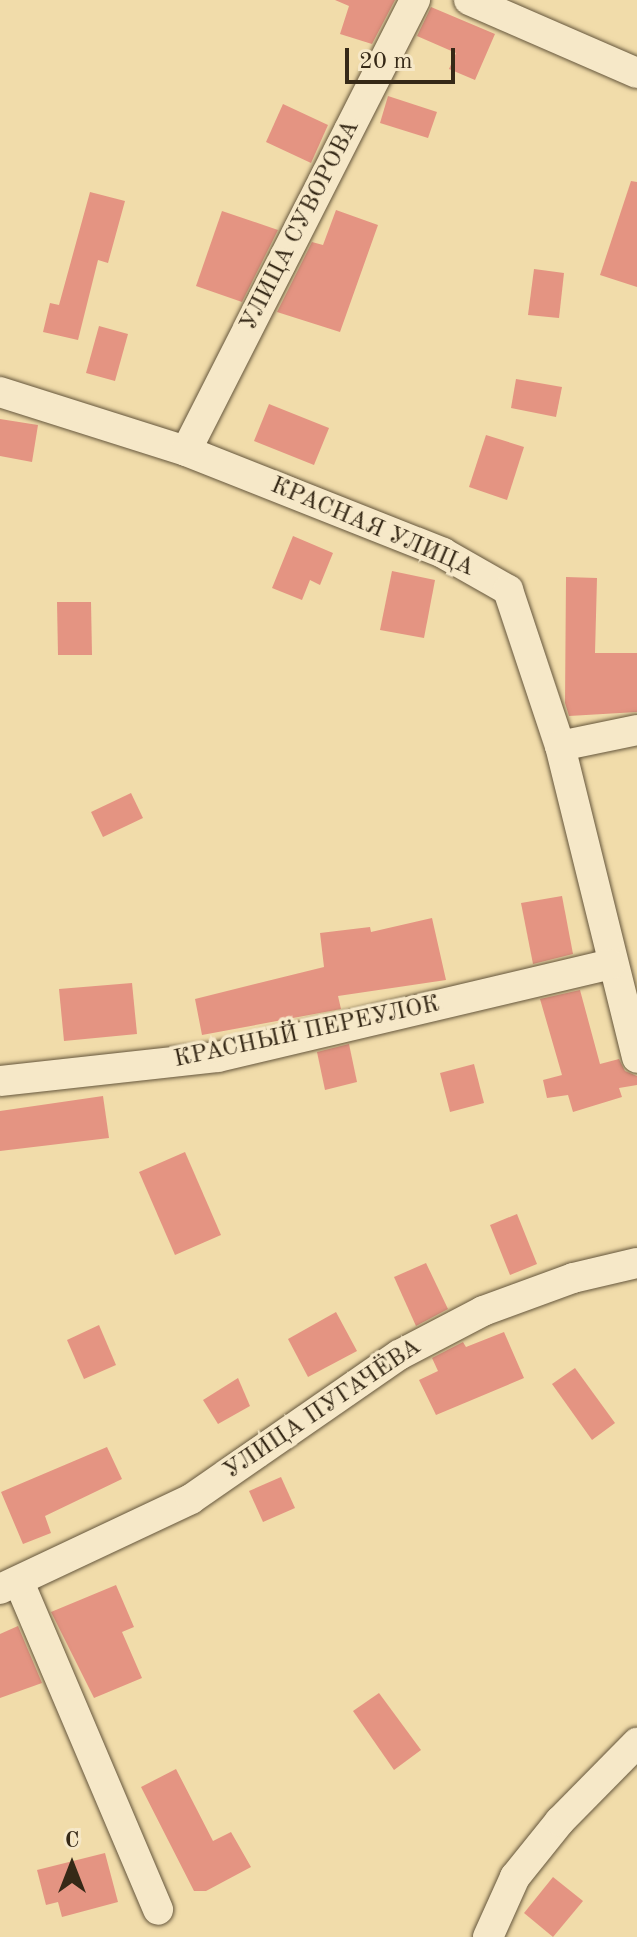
<!DOCTYPE html>
<html>
<head>
<meta charset="utf-8">
<style>
	body { margin:0 }
	#map { position:relative; width:637px; height:1937px; overflow:hidden; background:#f1dcaa; font-family:"Old Standard TT",serif }
	div>[style] { position:absolute }
	[style*='--x'] { left:calc(var(--x)*1px); top:calc(var(--y)*1px); width:calc(var(--w)*1px); rotate:calc(var(--a)*1deg) }
	.building>* { inset:0; background:#e49482 }
	.roads { filter:drop-shadow(0 0 2px #65563c) drop-shadow(0 0 2px #65563c) }
	.street>* { height:30px; margin:-15px; padding:0 15px; transform-origin:15px; border-radius:15px; background:#f6e8c8 }
	span { translate:-50% -50%; white-space:nowrap; text-align:center; line-height:1.15; -webkit-text-stroke:7px #f6e8c8; paint-order:stroke }
	.street-label { font-size:24px; color:#362917 }
	.north { position:absolute; left:32px; top:1825px; width:80px; height:80px; -webkit-text-stroke:6px #f6e8c8; paint-order:stroke; rotate:0deg; font-size:22px; font-weight:700; line-height:32px; text-align:center; color:#362917 }
	.north::after { content:''; display:block; margin:auto; width:28px; height:36px; background:#362917; clip-path:polygon(50% 0,100% 100%,50% 72%,0 100%) }
	.scale { position:absolute; left:345px; top:48px; width:110px; height:36px; box-sizing:border-box; border:4px solid #362917; border-top:0; padding-left:10px; font-size:24px; line-height:28px; white-space:nowrap; color:#362917; -webkit-text-stroke:6px #f6e8c8; paint-order:stroke }
</style>
</head>
<body>
<div id="map">
	<div class="building">
		<div style="clip-path:polygon(335px 0,395px 0,372px 44px,340px 34px,349px 6px)"></div>
		<div style="clip-path:polygon(431px 7px,495px 34px,475px 80px,449px 69px,456px 53px,417px 36px)"></div>
		<div style="clip-path:polygon(388px 96px,437px 112px,428px 138px,380px 123px)"></div>
		<div style="clip-path:polygon(283px 104px,328px 125px,311px 163px,266px 142px)"></div>
		<div style="clip-path:polygon(631px 181px,637px 182px,637px 287px,600px 275px)"></div>
		<div style="clip-path:polygon(90px 192px,125px 201px,108px 263px,98px 260px,78px 340px,43px 332px,50px 303px,59px 305px)"></div>
		<div style="clip-path:polygon(336px 210px,378px 225px,340px 332px,277px 312px,312px 242px,323px 245px)"></div>
		<div style="clip-path:polygon(222px 211px,278px 230px,242px 302px,196px 286px)"></div>
		<div style="clip-path:polygon(534px 269px,564px 273px,559px 318px,528px 315px)"></div>
		<div style="clip-path:polygon(99px 326px,128px 334px,115px 381px,86px 373px)"></div>
		<div style="clip-path:polygon(516px 379px,562px 387px,556px 417px,511px 408px)"></div>
		<div style="clip-path:polygon(269px 404px,329px 428px,314px 465px,254px 441px)"></div>
		<div style="clip-path:polygon(0 419px,38px 425px,32px 462px,0 456px)"></div>
		<div style="clip-path:polygon(486px 435px,524px 447px,507px 500px,469px 487px)"></div>
		<div style="clip-path:polygon(293px 536px,333px 553px,320px 585px,310px 580px,302px 600px,272px 588px)"></div>
		<div style="clip-path:polygon(392px 571px,435px 580px,424px 638px,380px 630px)"></div>
		<div style="clip-path:polygon(566px 577px,597px 578px,595px 653px,637px 653px,637px 712px,569px 716px,565px 703px)"></div>
		<div style="clip-path:polygon(57px 602px,91px 602px,92px 655px,58px 655px)"></div>
		<div style="clip-path:polygon(131px 793px,143px 818px,103px 837px,91px 812px)"></div>
		<div style="clip-path:polygon(562px 896px,573px 954px,533px 964px,521px 903px)"></div>
		<div style="clip-path:polygon(432px 918px,446px 980px,338px 996px,341px 1009px,202px 1035px,195px 999px,324px 967px,320px 933px,370px 927px,371px 932px)"></div>
		<div style="clip-path:polygon(132px 983px,137px 1034px,64px 1041px,59px 989px)"></div>
		<div style="clip-path:polygon(580px 990px,600px 1064px,619px 1059px,625px 1071px,637px 1076px,637px 1085px,619px 1088px,622px 1097px,573px 1112px,568px 1095px,547px 1098px,543px 1080px,562px 1075px,540px 999px)"></div>
		<div style="clip-path:polygon(349px 1044px,357px 1082px,325px 1090px,317px 1052px)"></div>
		<div style="clip-path:polygon(474px 1064px,484px 1103px,450px 1112px,440px 1073px)"></div>
		<div style="clip-path:polygon(103px 1096px,109px 1138px,0 1151px,0 1111px)"></div>
		<div style="clip-path:polygon(185px 1152px,221px 1235px,175px 1255px,139px 1172px)"></div>
		<div style="clip-path:polygon(517px 1214px,537px 1264px,510px 1275px,490px 1225px)"></div>
		<div style="clip-path:polygon(426px 1263px,448px 1309px,416px 1326px,394px 1277px)"></div>
		<div style="clip-path:polygon(336px 1312px,357px 1351px,308px 1377px,288px 1339px)"></div>
		<div style="clip-path:polygon(99px 1325px,116px 1365px,84px 1379px,67px 1340px)"></div>
		<div style="clip-path:polygon(504px 1332px,524px 1378px,436px 1415px,419px 1380px,438px 1371px,432px 1358px,463px 1342px,466px 1347px)"></div>
		<div style="clip-path:polygon(575px 1368px,615px 1423px,592px 1440px,552px 1384px)"></div>
		<div style="clip-path:polygon(238px 1378px,250px 1406px,218px 1424px,203px 1400px)"></div>
		<div style="clip-path:polygon(107px 1447px,122px 1479px,45px 1516px,51px 1533px,23px 1544px,1px 1492px)"></div>
		<div style="clip-path:polygon(281px 1477px,295px 1508px,263px 1522px,249px 1491px)"></div>
		<div style="clip-path:polygon(116px 1585px,134px 1627px,122px 1632px,142px 1678px,94px 1698px,51px 1612px)"></div>
		<div style="clip-path:polygon(18px 1626px,42px 1683px,0 1698px,0 1634px)"></div>
		<div style="clip-path:polygon(379px 1693px,421px 1750px,394px 1770px,353px 1711px)"></div>
		<div style="clip-path:polygon(176px 1769px,213px 1841px,231px 1832px,251px 1867px,206px 1891px,194px 1891px,141px 1787px)"></div>
		<div style="clip-path:polygon(105px 1853px,118px 1902px,62px 1917px,58px 1902px,46px 1905px,37px 1870px)"></div>
		<div style="clip-path:polygon(553px 1877px,583px 1901px,553px 1937px,524px 1913px)"></div>
	</div>
	<div class="roads">
		<div class="street">
			<div style="--x:469;--y:0;--w:183;--a:23.5"></div>
			<div style="--x:0;--y:392;--w:195;--a:17.6"></div>
			<div style="--x:186;--y:451;--w:277;--a:21.6"></div>
			<div style="--x:443;--y:553;--w:75;--a:29.6"></div>
			<div style="--x:508;--y:590;--w:164;--a:71.6"></div>
			<div style="--x:560;--y:746;--w:321;--a:76.1"></div>
			<div style="--x:186;--y:451;--w:506;--a:-63.08"></div>
			<div style="--x:560;--y:746;--w:79;--a:-11.7"></div>
			<div style="--x:0;--y:1081;--w:219;--a:-6.3"></div>
			<div style="--x:218;--y:1057;--w:403;--a:-13.3"></div>
			<div style="--x:19;--y:1582;--w:356;--a:67"></div>
			<div style="--x:0;--y:1589;--w:211;--a:-25.2"></div>
			<div style="--x:191;--y:1499;--w:253;--a:-34.7"></div>
			<div style="--x:399;--y:1355;--w:95;--a:-27.6"></div>
			<div style="--x:483;--y:1311;--w:96;--a:-20.1"></div>
			<div style="--x:573;--y:1278;--w:66;--a:-13.2"></div>
			<div style="--x:488;--y:1937;--w:66;--a:-65.8"></div>
			<div style="--x:515;--y:1877;--w:72;--a:-51.2"></div>
			<div style="--x:560;--y:1821;--w:110;--a:-45.4"></div>
		</div>
	</div>
	<div class="street-label">
		<span style="left:301px;top:226px;rotate:-63deg">УЛИЦА СУВОРОВА</span>
		<span style="left:372px;top:528px;rotate:23deg">КРАСНАЯ УЛИЦА</span>
		<span style="left:307px;top:1033px;rotate:-12deg">КРАСНЫЙ ПЕРЕУЛОК</span>
		<span style="left:323px;top:1410px;rotate:-34deg">УЛИЦА ПУГАЧЁВА</span>
	</div>
	<div class="north">С</div>
	<div class="scale">20 m</div>
</div>
</body>
</html>
